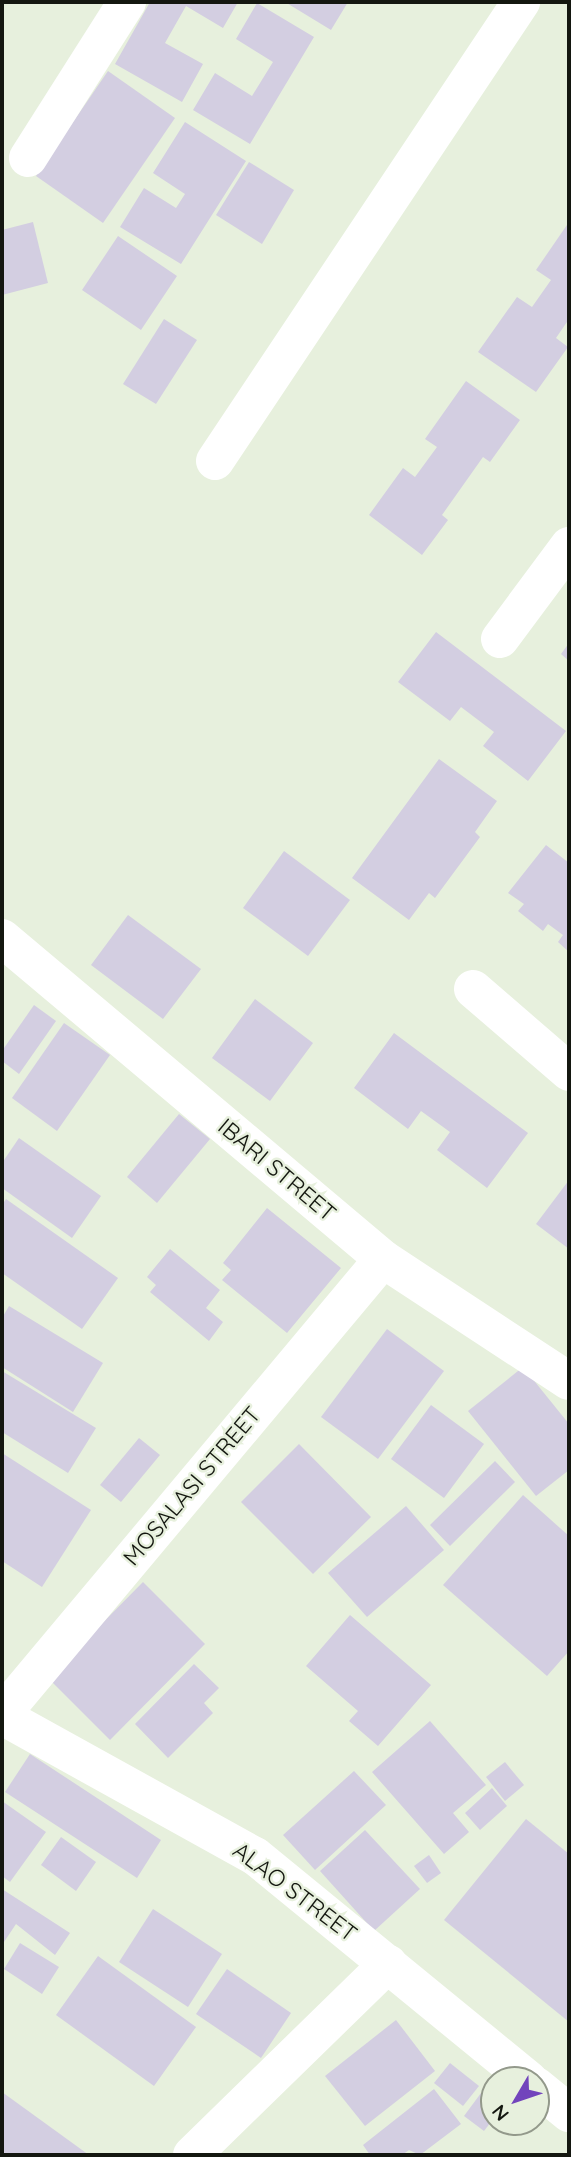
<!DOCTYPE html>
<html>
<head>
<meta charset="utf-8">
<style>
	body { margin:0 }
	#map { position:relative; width:571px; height:2157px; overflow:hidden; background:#e7f0dd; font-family:Quicksand,sans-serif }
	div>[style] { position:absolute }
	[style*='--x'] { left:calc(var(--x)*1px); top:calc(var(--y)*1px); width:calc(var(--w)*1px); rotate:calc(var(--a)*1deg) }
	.building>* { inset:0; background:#d3cee1 }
	.minor>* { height:38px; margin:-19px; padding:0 19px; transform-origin:19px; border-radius:19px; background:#fff }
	span { translate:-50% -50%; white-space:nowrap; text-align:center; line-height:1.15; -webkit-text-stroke:5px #e7f0dd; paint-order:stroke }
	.street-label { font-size:23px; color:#141710 }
	.frame { position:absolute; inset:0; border:4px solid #141710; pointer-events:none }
	.north { position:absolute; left:480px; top:2066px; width:70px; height:70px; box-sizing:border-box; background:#e7f0dd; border:2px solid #93998b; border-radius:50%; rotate:231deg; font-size:19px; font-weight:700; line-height:28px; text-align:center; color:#141710 }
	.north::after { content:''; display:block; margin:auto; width:24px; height:32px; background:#7244bc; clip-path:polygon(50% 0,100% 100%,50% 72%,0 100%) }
</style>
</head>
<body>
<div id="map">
	<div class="building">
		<div style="clip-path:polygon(150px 2px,238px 2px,223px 28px,186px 6px,165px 43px,203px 64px,182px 102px,115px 64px)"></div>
		<div style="clip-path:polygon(285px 2px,348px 2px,331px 30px)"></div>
		<div style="clip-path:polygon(257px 3px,314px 37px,250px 144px,193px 110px,215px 73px,252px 96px,273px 62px,236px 39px)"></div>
		<div style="clip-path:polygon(108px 71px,175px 118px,103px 223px,36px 176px)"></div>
		<div style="clip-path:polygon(185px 122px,246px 161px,181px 264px,120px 227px,144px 188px,176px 208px,185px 194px,153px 173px)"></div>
		<div style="clip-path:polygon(249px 162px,294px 190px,262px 244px,216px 215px)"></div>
		<div style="clip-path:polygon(33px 222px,48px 283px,2px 295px,2px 230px)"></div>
		<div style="clip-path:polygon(569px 222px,569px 319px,556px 338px,568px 347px,536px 392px,478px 352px,517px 297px,532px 307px,551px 280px,536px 270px)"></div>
		<div style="clip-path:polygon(118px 236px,177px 276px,141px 330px,82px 290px)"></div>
		<div style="clip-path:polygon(164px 319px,197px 340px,156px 404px,123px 384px)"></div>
		<div style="clip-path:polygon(466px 381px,520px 420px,490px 462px,483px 457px,442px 515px,448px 520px,422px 555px,369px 515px,403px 468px,415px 477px,437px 447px,425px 439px)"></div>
		<div style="clip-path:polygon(436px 632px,566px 731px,528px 781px,483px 746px,494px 732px,461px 707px,450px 721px,398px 682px)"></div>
		<div style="clip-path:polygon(569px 643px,569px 661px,561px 654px)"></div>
		<div style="clip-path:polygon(439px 759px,497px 801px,475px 832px,480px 837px,435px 898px,429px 893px,409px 920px,352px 878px)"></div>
		<div style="clip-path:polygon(546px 845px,569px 863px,569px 952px,558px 942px,563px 935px,548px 924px,543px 931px,518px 911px,524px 904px,508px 893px)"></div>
		<div style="clip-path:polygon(284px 851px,350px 900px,308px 956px,243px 908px)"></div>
		<div style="clip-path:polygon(128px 915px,201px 969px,163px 1019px,91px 965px)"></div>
		<div style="clip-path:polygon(255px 999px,313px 1043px,270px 1101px,212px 1058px)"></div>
		<div style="clip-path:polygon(34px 1005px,56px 1021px,19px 1074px,2px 1061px,2px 1051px)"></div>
		<div style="clip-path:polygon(64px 1023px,110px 1055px,57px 1131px,12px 1098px)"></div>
		<div style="clip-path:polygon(394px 1033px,528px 1133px,487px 1188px,437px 1150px,450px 1132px,421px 1111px,408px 1129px,354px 1088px)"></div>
		<div style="clip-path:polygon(179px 1114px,210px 1139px,157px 1203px,127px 1177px)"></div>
		<div style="clip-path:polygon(19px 1138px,101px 1196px,72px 1238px,2px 1188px,2px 1163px)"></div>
		<div style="clip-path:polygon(569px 1180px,569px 1249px,536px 1224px)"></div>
		<div style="clip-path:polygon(6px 1199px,118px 1278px,82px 1329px,2px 1273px,2px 1205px)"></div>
		<div style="clip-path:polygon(267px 1208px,341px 1268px,287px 1333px,222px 1280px,231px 1270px,223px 1263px)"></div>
		<div style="clip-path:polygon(170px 1249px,220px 1290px,206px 1308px,223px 1322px,209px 1341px,150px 1292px,156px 1285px,147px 1277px)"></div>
		<div style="clip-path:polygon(9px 1306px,103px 1363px,73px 1412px,2px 1367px,2px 1318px)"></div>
		<div style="clip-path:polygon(387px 1329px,444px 1371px,378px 1459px,321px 1417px)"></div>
		<div style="clip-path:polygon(523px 1367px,569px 1424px,569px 1470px,536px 1496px,468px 1411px)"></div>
		<div style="clip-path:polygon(2px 1371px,96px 1428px,68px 1473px,2px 1432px)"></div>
		<div style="clip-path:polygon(431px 1405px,484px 1444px,444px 1498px,391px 1459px)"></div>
		<div style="clip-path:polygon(139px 1438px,160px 1455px,121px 1502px,100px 1485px)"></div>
		<div style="clip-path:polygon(299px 1444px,371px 1517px,313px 1574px,241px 1502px)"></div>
		<div style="clip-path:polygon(2px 1453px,91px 1510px,42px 1587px,2px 1561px)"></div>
		<div style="clip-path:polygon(495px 1461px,515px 1482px,450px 1546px,430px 1525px)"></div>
		<div style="clip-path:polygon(523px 1495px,569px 1536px,569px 1651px,547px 1676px,443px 1585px)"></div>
		<div style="clip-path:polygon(406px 1506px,444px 1550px,367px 1617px,328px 1573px)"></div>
		<div style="clip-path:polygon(143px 1582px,205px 1644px,110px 1740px,48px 1678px)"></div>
		<div style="clip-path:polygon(350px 1615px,431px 1685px,378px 1746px,349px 1721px,358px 1711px,306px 1666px)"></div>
		<div style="clip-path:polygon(194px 1664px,219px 1688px,204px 1703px,213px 1713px,168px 1758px,135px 1724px)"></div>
		<div style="clip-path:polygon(430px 1721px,486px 1785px,453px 1813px,469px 1832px,444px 1854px,372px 1772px)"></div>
		<div style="clip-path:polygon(30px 1754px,161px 1840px,137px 1878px,5px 1792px)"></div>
		<div style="clip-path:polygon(505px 1762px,524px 1785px,505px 1801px,486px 1777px)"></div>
		<div style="clip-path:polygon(354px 1771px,386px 1805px,315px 1870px,283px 1835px)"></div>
		<div style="clip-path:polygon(492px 1788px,507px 1806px,480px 1830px,465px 1813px)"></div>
		<div style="clip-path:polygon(2px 1801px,46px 1832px,10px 1882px,2px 1876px)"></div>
		<div style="clip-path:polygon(526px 1819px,569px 1854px,569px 2022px,444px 1920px)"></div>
		<div style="clip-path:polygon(365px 1830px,420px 1889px,374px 1931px,320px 1871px)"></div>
		<div style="clip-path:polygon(61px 1837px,96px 1862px,76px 1891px,41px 1865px)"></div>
		<div style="clip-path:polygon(429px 1855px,441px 1873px,427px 1883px,414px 1866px)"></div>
		<div style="clip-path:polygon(2px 1889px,70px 1933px,55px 1955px,16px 1924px,2px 1945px)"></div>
		<div style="clip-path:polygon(153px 1909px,222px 1954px,188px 2007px,119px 1962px)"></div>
		<div style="clip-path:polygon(20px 1943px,59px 1967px,42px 1994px,4px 1969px)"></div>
		<div style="clip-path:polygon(98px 1956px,196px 2027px,154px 2086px,56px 2015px)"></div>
		<div style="clip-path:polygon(227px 1969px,291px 2013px,261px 2058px,196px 2014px)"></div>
		<div style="clip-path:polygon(396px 2020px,435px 2071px,365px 2126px,325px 2076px)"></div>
		<div style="clip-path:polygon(450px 2063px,479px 2086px,463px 2106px,434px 2083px)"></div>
		<div style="clip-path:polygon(434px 2089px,461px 2124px,420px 2155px,409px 2150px,402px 2155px,370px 2155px,363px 2145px)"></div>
		<div style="clip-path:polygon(2px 2092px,89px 2155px,2px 2155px)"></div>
		<div style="clip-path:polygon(481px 2093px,494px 2103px,494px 2118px,484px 2131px,464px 2116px)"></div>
	</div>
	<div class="minor">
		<div style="--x:28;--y:158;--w:185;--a:-57.6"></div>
		<div style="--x:215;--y:461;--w:552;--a:-56.31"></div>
		<div style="--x:500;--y:639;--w:116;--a:-53.4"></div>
		<div style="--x:2;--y:938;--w:498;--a:40.1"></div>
		<div style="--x:383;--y:1259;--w:222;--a:33.3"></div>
		<div style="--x:473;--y:989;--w:127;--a:40.8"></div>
		<div style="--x:2;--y:1714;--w:593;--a:-50.06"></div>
		<div style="--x:2;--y:1716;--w:289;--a:29"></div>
		<div style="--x:255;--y:1856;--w:354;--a:39.3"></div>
		<div style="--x:536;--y:2086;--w:43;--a:39.3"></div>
		<div style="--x:192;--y:2155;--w:274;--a:-44.3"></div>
	</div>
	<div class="street-label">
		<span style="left:277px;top:1170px;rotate:40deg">IBARI STREET</span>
		<span style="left:192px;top:1486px;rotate:-50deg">MOSALASI STREET</span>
		<span style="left:295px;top:1892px;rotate:37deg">ALAO STREET</span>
	</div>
	<div class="frame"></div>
	<div class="north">N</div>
</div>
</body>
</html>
